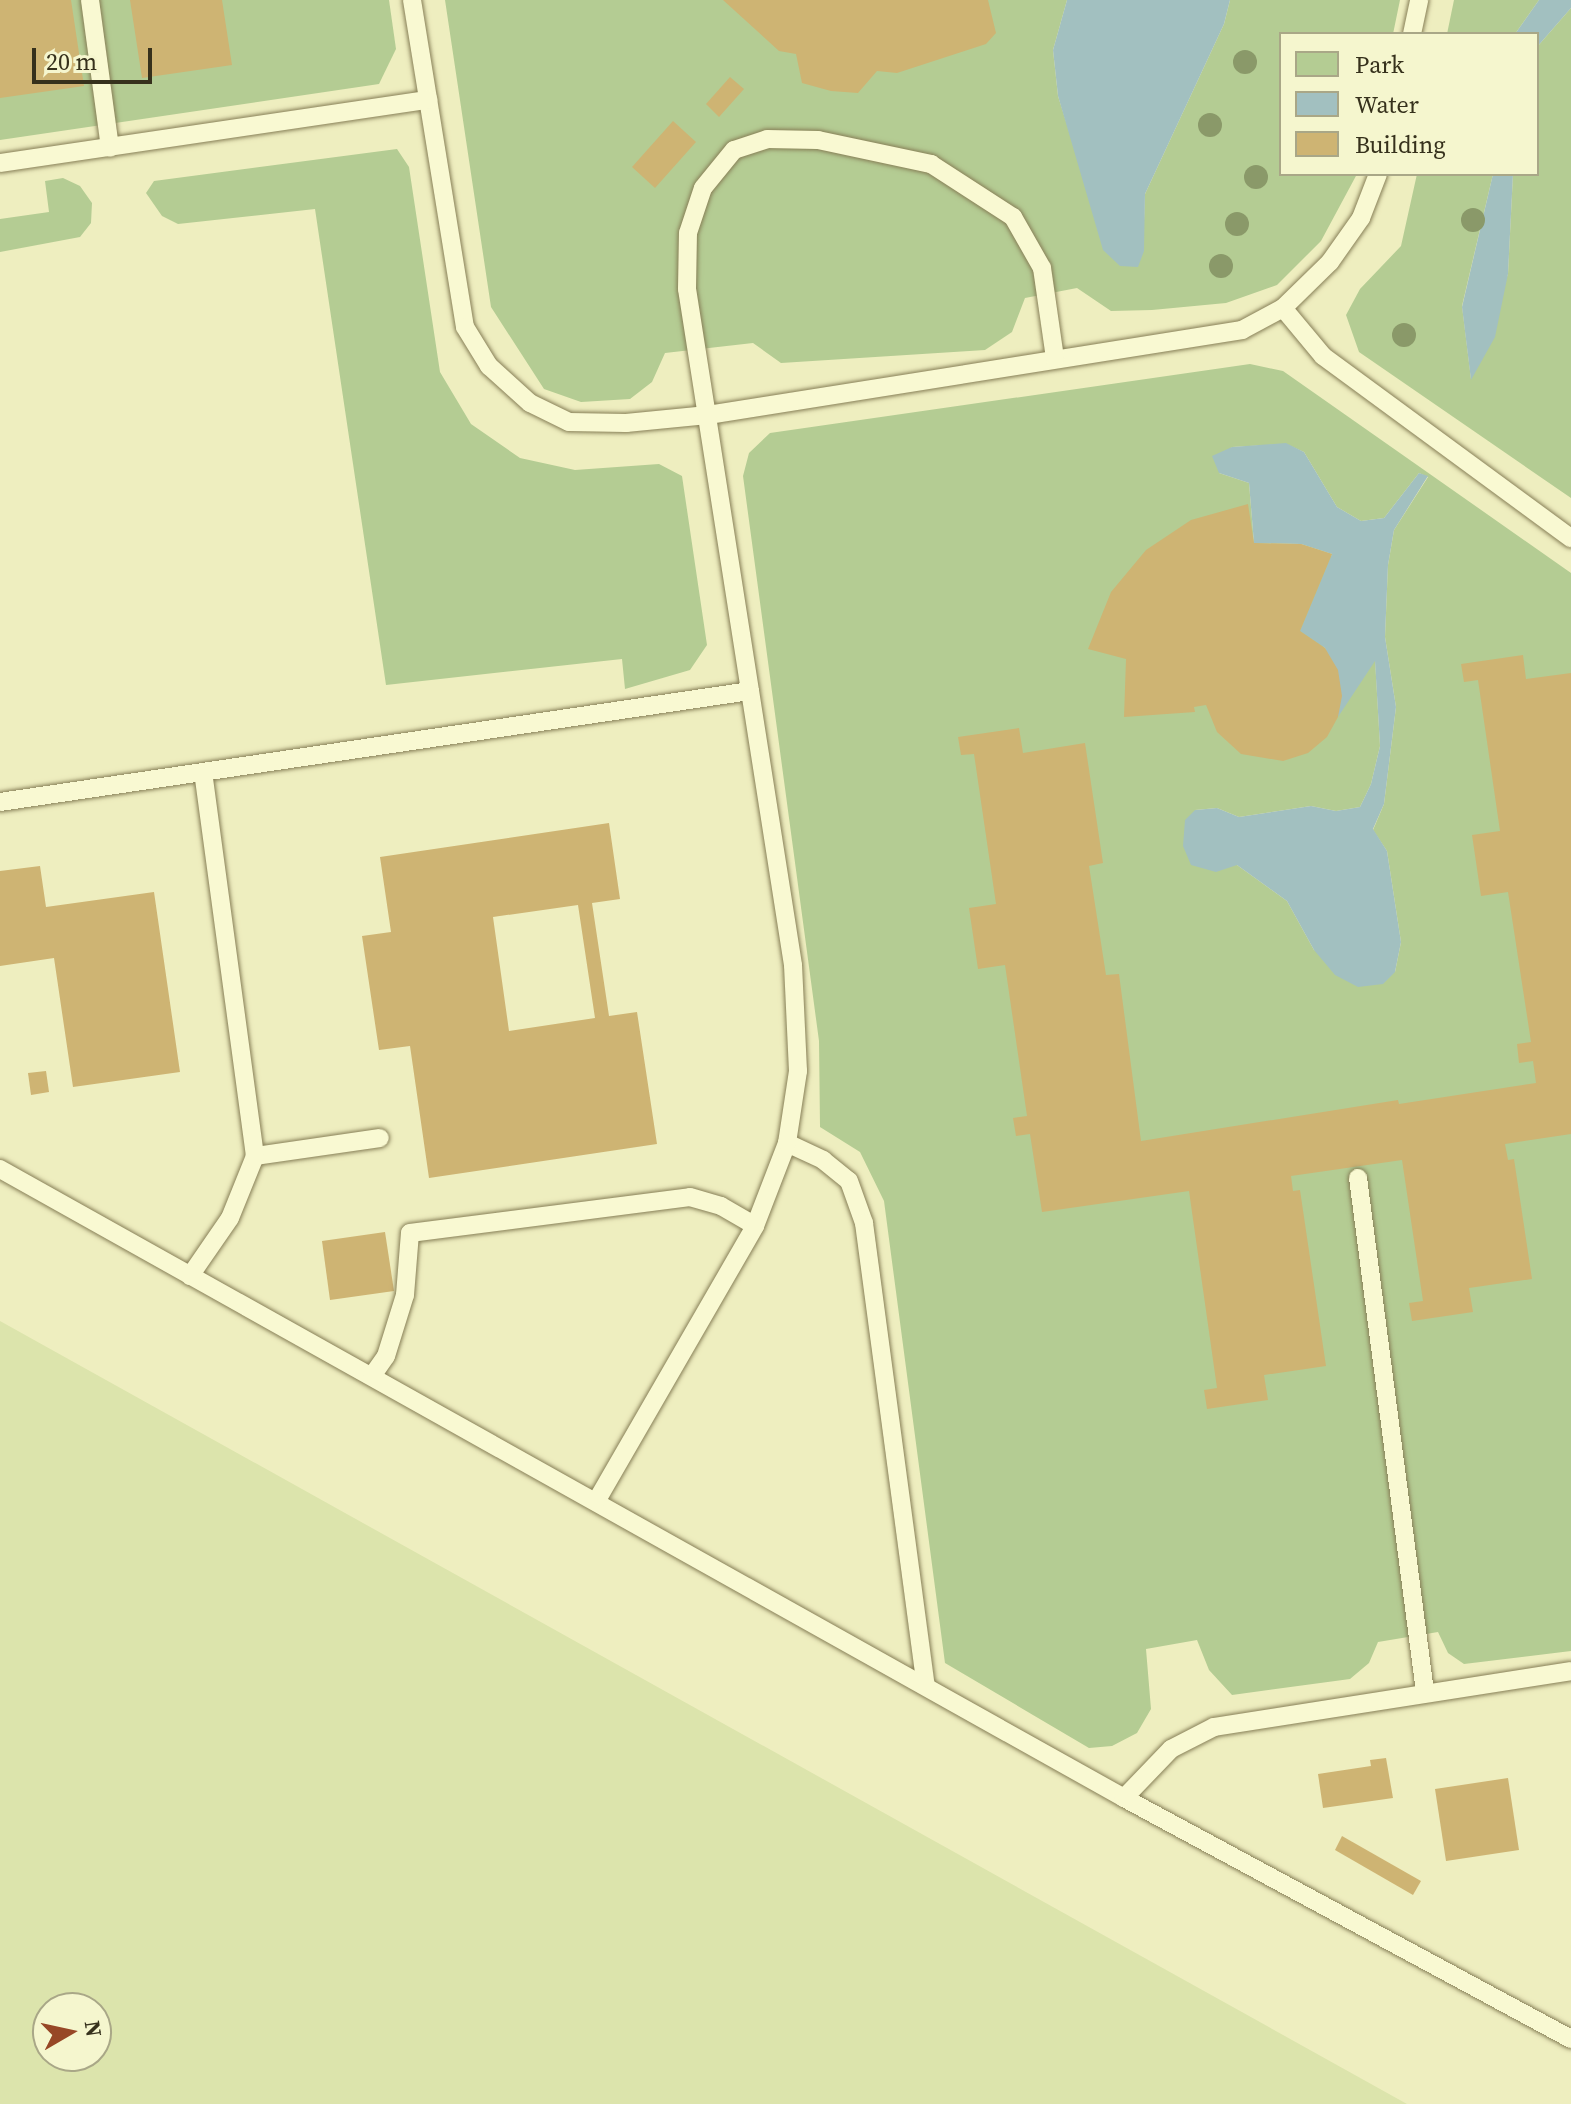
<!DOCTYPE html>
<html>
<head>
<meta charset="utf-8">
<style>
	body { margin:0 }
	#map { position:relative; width:1571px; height:2104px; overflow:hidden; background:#eeeebf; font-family:"Source Serif 4",serif }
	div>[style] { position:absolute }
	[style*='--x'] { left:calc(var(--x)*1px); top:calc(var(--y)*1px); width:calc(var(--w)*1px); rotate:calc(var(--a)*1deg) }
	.farmland>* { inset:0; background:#dce4ac }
	.green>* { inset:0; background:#b4cc93 }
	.water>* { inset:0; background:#a2c0c0 }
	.building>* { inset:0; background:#ceb473 }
	.roads { filter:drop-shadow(0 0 2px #877f57) drop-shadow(0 0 2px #877f57) }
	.service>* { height:18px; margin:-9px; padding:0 9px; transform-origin:9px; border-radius:9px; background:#f9f9d2 }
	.trees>* { width:24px; height:24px; margin:-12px; border-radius:50%; background:#8a9969 }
	span { translate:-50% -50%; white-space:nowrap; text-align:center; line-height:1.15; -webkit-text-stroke:6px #f5f6ce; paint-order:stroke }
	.legend { position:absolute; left:1279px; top:32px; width:260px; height:144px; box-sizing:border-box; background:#f5f6ce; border:2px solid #a9a787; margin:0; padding:10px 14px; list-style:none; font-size:24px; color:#36311c }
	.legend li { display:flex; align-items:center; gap:16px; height:40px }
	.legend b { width:40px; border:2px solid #a9a787 }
	.north { position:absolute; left:32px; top:1992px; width:80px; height:80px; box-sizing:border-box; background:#f5f6ce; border:2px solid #a9a787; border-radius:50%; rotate:81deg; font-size:22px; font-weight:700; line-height:32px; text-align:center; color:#36311c }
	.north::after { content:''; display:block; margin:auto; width:28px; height:36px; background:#974726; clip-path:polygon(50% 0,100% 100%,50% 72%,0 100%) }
	.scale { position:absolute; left:32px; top:48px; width:120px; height:36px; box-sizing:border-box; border:4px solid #36311c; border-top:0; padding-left:10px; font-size:24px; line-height:28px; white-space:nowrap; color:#36311c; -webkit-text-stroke:6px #f5f6ce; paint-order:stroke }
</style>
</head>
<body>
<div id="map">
	<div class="farmland">
		<div style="clip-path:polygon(evenodd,0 1321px,1407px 2104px,0 2104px,0 1321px,48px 2008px,96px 2008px,96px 2056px,48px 2056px,48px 2008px)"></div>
	</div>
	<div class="green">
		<div style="clip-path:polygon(0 0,389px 0,396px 49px,379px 84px,0 140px)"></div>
		<div style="clip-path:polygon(445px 0,1067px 0,1053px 50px,1058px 96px,1074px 147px,1144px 221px,1145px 194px,1224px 24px,1230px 0,1400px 0,1393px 34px,1281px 34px,1281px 174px,1357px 174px,1321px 241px,1277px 285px,1226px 303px,1152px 310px,1111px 311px,1077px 288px,1025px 298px,1012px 332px,985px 350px,781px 363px,753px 343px,665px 353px,652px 382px,630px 399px,581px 402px,544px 389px,491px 307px)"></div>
		<div style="clip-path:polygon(1454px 0,1539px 0,1515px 34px,1447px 34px)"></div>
		<div style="clip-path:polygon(1571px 8px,1571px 498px,1359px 352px,1346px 315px,1360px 289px,1401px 246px,1417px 174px,1493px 174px,1462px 306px,1471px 379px,1508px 274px,1513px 174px,1537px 174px,1537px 47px)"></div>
		<div style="clip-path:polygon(397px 149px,409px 167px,440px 372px,471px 424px,520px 458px,575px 470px,659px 464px,682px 476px,707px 645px,690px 670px,625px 689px,622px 659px,386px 685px,315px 209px,178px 224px,162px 216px,146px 193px,154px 181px)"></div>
		<div style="clip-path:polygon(63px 178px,80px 186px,92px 203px,91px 223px,80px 237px,0 252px,0 219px,49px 212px,45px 181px)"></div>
		<div style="clip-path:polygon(evenodd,1250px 364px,1283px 371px,1571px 573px,1571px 1651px,1464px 1664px,1448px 1653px,1438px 1632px,1378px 1642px,1369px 1663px,1350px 1679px,1232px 1695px,1209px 1670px,1197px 1640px,1146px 1649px,1151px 1709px,1137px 1733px,1112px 1746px,1089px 1748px,945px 1663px,884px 1201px,860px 1152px,820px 1127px,819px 1041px,743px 476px,749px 453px,770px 433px,1250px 364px,1286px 444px,1304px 452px,1337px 507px,1361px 521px,1384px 518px,1419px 473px,1428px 477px,1394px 530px,1388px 565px,1385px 637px,1396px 707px,1384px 804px,1373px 830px,1387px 851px,1401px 942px,1395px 972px,1314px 950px,1287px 901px,1237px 865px,1195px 810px,1217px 808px,1239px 817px,1311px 806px,1336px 811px,1360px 807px,1371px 784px,1380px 746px,1375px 659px,1339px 714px,1325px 648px,1314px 638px,1332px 554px,1301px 544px,1254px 543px,1249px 483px,1219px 473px,1232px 447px,1286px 444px)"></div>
	</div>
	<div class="water">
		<div style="clip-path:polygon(1067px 0,1230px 0,1224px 24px,1145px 194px,1144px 251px,1138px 267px,1120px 266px,1103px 250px,1058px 96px,1053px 50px)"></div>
		<div style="clip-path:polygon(1539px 0,1571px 0,1571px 8px,1537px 47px,1537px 34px,1515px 34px)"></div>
		<div style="clip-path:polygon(1493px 174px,1513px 174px,1508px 274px,1495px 337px,1471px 380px,1462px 307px)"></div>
		<div style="clip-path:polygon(1286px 443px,1304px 452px,1337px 507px,1361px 521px,1384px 518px,1419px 473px,1428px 476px,1394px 530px,1388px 565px,1385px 637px,1396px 707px,1384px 804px,1373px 829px,1387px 851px,1401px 942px,1395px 972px,1383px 984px,1358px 987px,1335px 975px,1314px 950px,1287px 901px,1237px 865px,1216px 872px,1191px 865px,1183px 846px,1185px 820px,1195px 810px,1217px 808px,1239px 817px,1311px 806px,1336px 811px,1360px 807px,1371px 784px,1380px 746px,1375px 661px,1338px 717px,1325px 648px,1300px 631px,1332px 554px,1301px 544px,1254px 543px,1249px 483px,1219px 473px,1212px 456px,1232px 447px)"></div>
	</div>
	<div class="building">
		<div style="clip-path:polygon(0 0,71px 0,84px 86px,0 98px)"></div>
		<div style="clip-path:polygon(130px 0,222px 0,232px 65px,142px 78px)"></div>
		<div style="clip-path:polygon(723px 0,988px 0,996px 33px,986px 44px,897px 73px,877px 71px,858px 93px,831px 91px,802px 83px,796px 54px,779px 51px)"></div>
		<div style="clip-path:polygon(730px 77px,744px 89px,719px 117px,706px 104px)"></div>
		<div style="clip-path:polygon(673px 121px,696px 142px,655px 188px,632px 167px)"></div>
		<div style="clip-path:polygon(1248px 504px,1254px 543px,1301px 544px,1332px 554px,1300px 631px,1325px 648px,1338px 670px,1342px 696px,1338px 717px,1327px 737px,1308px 753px,1283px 761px,1241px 754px,1217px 732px,1206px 705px,1194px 707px,1195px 712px,1124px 717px,1126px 659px,1088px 649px,1111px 592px,1146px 550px,1191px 520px)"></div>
		<div style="clip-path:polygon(1523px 655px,1526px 679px,1571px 673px,1571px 1134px,1505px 1144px,1508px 1160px,1514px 1159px,1532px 1279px,1469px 1288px,1473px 1312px,1412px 1321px,1409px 1303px,1423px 1301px,1402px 1160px,1291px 1176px,1293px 1191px,1300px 1190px,1326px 1366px,1264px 1375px,1268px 1400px,1207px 1409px,1204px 1390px,1217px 1388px,1189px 1191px,1042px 1212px,1030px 1134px,1016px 1136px,1013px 1118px,1027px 1116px,1005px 965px,978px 969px,969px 908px,996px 904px,974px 754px,961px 755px,958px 737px,1019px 728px,1023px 753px,1085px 743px,1103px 863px,1089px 866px,1106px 975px,1119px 974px,1141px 1141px,1398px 1100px,1399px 1104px,1536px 1083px,1533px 1061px,1519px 1063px,1517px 1044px,1531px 1042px,1508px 892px,1481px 896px,1472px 835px,1500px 831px,1478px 680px,1464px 682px,1461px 664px)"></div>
		<div style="clip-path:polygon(evenodd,609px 823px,620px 899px,592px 903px,609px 1016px,637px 1012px,657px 1144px,429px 1178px,410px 1046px,379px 1050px,362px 936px,391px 932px,380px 857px,609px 823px,578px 905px,595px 1018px,509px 1031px,493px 917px,578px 905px)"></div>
		<div style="clip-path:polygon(40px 866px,46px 907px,154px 892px,180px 1072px,73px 1087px,54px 958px,0 966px,0 871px)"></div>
		<div style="clip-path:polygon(46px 1071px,49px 1092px,31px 1095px,28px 1073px)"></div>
		<div style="clip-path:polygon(385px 1232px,394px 1291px,330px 1300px,322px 1241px)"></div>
		<div style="clip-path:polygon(1386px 1758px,1393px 1798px,1323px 1808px,1318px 1774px,1371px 1766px,1370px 1760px)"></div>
		<div style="clip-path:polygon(1508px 1778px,1519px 1850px,1446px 1861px,1435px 1789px)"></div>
		<div style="clip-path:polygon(1342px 1836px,1421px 1881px,1413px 1895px,1335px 1850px)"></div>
	</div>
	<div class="roads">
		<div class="service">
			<div style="--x:90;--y:0;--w:149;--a:82.3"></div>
			<div style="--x:412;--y:0;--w:331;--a:80.8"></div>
			<div style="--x:465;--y:327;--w:46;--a:58.4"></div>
			<div style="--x:489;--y:366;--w:55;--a:42.1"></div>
			<div style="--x:530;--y:403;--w:43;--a:26"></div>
			<div style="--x:569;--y:422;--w:57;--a:1"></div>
			<div style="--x:626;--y:423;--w:82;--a:-5.6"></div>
			<div style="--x:708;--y:415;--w:541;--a:-9.04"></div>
			<div style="--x:1242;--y:330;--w:47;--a:-28.2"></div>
			<div style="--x:1283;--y:308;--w:66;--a:-44.4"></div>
			<div style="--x:1330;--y:262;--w:54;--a:-54.8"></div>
			<div style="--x:1361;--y:218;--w:47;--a:-68.9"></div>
			<div style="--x:1412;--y:34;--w:35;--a:-78"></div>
			<div style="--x:0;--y:163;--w:433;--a:-8.4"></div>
			<div style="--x:1283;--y:308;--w:62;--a:50.2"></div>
			<div style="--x:1323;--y:356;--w:308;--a:36.3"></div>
			<div style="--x:0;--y:802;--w:758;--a:-8.42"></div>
			<div style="--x:787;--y:1143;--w:40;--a:25"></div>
			<div style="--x:823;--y:1160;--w:33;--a:39"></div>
			<div style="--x:849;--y:1181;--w:45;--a:70.3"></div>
			<div style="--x:864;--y:1223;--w:467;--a:82.4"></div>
			<div style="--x:255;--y:1156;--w:126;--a:-8.2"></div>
			<div style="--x:0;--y:1169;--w:1288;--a:29.23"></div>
			<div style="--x:1124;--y:1798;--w:508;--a:28.33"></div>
			<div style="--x:1358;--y:1178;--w:518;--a:82.57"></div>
			<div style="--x:190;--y:1276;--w:70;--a:-55.4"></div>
			<div style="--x:230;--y:1218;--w:67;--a:-68"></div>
			<div style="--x:255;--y:1156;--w:387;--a:-97.7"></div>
			<div style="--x:372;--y:1376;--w:24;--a:-55"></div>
			<div style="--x:386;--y:1356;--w:64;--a:-72.7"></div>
			<div style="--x:405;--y:1295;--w:62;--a:-85.4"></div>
			<div style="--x:410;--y:1233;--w:282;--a:-7.3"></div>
			<div style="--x:690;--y:1197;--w:32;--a:16"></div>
			<div style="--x:721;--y:1206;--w:39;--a:30"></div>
			<div style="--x:597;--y:1500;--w:316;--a:-60"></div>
			<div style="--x:755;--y:1226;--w:89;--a:-68.9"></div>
			<div style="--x:787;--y:1143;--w:73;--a:-81.3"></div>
			<div style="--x:798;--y:1071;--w:106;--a:-92.7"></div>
			<div style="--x:793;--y:965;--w:684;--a:-98.91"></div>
			<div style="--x:687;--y:289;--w:56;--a:-89"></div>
			<div style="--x:688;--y:233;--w:47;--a:-71.6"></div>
			<div style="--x:703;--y:188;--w:49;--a:-50.8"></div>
			<div style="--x:734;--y:150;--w:35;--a:-18"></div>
			<div style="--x:767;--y:139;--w:51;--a:1.1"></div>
			<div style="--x:818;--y:140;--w:116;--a:12"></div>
			<div style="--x:931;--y:164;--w:98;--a:32.9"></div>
			<div style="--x:1013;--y:217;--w:59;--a:60.4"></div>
			<div style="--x:1042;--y:268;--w:91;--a:81.8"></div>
			<div style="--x:1124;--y:1798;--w:68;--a:-46.2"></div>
			<div style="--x:1171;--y:1749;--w:48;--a:-27.1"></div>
			<div style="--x:1214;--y:1727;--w:361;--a:-8.9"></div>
		</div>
	</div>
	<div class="trees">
		<div style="left:1245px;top:62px"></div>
		<div style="left:1210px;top:125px"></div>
		<div style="left:1256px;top:177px"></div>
		<div style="left:1473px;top:220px"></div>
		<div style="left:1237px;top:224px"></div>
		<div style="left:1221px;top:266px"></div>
		<div style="left:1404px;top:335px"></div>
	</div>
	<ul class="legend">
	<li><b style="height:22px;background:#b4cc93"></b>Park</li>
	<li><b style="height:22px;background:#a2c0c0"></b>Water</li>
	<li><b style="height:22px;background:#ceb473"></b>Building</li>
	</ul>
	<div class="north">N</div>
	<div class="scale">20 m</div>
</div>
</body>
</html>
